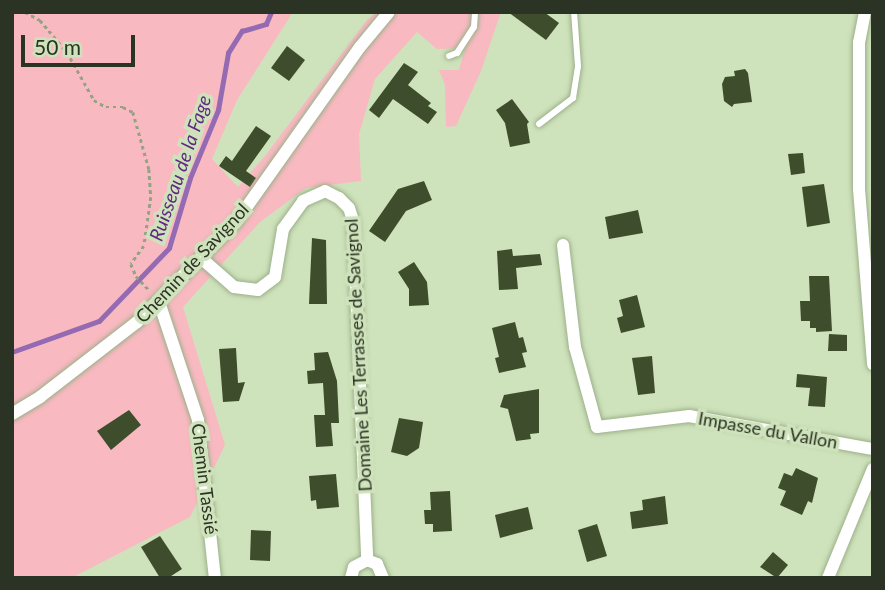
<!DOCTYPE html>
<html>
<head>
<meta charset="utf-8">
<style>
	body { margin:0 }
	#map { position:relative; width:885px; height:590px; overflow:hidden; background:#cee2bb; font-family:Lato,sans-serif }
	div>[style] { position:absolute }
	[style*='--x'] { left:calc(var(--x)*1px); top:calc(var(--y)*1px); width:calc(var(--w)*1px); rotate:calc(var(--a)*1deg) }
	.green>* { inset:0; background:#f9b9c1 }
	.stream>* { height:4.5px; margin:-2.25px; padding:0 2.25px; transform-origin:2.25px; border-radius:2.25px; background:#946ab2 }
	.building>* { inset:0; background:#3e4e2d }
	.path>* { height:2.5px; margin-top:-1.25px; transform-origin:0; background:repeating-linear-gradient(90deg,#93a384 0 3.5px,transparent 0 7px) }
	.roads { filter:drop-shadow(0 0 2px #9cb08a) drop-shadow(0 0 2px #9cb08a) }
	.lane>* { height:6px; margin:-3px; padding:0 3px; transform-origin:3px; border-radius:3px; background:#fff }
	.street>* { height:12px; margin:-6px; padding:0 6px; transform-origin:6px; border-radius:6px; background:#fff }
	span { translate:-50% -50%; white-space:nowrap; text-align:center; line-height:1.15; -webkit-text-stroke:7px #cee2bb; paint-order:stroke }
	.street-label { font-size:18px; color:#2b3324 }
	.water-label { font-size:19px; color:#5f2980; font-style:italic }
	.frame { position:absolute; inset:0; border:14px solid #2b3324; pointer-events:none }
	.scale { position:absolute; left:21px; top:35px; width:114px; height:32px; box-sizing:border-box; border:4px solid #2b3324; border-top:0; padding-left:9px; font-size:21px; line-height:24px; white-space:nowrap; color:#2b3324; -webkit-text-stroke:5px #cee2bb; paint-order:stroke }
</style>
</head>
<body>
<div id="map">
	<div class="green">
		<div style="clip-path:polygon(12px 12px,293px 12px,237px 100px,212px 159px,238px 187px,265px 156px,367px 20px,376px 12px,501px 12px,481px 71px,456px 126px,446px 127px,445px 85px,439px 70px,459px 70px,465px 48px,437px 49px,417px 32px,375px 79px,359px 134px,361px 181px,306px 188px,260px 222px,183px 307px,225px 445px,190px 517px,71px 578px,12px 578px)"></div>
	</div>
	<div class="stream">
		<div style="--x:12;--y:352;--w:92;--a:-19.6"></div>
		<div style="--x:99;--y:321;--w:101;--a:-46.2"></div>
		<div style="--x:169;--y:248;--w:73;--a:-73.3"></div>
		<div style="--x:190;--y:178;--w:74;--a:-67.6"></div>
		<div style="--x:218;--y:110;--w:58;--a:-80"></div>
		<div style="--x:228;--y:53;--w:26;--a:-58"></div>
		<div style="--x:242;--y:31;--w:25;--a:-16"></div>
		<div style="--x:266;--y:24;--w:13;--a:-67"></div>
	</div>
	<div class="building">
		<div style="clip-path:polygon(508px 12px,544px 12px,559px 23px,546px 40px)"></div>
		<div style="clip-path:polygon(287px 46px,305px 60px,289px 81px,271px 68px)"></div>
		<div style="clip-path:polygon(404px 63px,418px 72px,408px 85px,431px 103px,428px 106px,437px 112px,428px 124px,393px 99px,379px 118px,369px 110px)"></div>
		<div style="clip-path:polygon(745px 69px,748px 73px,752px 102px,734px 104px,732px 107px,724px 101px,722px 84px,725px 77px,735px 76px,734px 71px)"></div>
		<div style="clip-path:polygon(512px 99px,529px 122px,527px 124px,530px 143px,510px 147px,505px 123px,496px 110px)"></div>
		<div style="clip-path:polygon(256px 126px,271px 136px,246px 171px,256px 178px,250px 187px,219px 166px,226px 156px,232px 161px)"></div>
		<div style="clip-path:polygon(803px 153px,805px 173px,791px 175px,788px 154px)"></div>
		<div style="clip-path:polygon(424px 181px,432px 200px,406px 211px,385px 242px,369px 231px,398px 189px)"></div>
		<div style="clip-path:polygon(824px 184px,830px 223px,807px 227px,802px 187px)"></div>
		<div style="clip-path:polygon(638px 210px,643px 233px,609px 239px,605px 217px)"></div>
		<div style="clip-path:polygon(312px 238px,326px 240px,327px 304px,309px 304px)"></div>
		<div style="clip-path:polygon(512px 249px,513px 256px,540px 254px,542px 265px,516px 268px,518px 289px,499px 290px,497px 251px)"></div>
		<div style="clip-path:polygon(414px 262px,427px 282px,429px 305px,409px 306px,409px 289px,398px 272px)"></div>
		<div style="clip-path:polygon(809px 276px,829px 276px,832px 331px,816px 332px,816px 328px,810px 328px,810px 321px,801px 321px,800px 301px,810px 301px)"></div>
		<div style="clip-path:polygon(637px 295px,645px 327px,621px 333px,617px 318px,623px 316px,619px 300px)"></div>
		<div style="clip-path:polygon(515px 322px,519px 338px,523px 337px,527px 352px,522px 353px,526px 367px,499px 373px,495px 358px,499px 357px,492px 328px)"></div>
		<div style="clip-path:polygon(829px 334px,847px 335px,847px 351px,828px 351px)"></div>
		<div style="clip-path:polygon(236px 348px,238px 383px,245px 382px,239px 401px,223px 402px,219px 349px)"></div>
		<div style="clip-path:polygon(328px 352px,337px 381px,339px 423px,331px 423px,333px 446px,316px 447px,314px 415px,325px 415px,323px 383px,308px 384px,307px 371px,315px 370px,314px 353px)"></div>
		<div style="clip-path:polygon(652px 356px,655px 393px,638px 395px,632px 358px)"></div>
		<div style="clip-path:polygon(797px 374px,827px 377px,825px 407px,808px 406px,810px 388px,796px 387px)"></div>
		<div style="clip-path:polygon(539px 389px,539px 433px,530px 434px,531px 439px,516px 441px,508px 409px,500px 407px,504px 395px)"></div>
		<div style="clip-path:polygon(129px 410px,141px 425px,111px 450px,97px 431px)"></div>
		<div style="clip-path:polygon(399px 418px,423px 422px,419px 448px,407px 456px,391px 452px)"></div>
		<div style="clip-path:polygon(796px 468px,818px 478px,812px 503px,808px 501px,802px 515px,780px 505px,786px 491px,778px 488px,784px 473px,792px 476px)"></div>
		<div style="clip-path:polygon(336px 474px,339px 507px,317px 509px,316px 500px,311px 501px,309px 476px)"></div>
		<div style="clip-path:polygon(450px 491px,452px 531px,433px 532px,433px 524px,425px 524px,424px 510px,431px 510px,430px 492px)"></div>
		<div style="clip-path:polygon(665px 496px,668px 524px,632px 529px,630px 512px,643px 510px,642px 500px)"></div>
		<div style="clip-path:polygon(528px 507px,533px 529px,500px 538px,495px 515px)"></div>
		<div style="clip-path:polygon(597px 524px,607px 556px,587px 562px,578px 530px)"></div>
		<div style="clip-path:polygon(251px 530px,271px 531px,270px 561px,250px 560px)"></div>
		<div style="clip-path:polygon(160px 536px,182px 569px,168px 578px,160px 578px,141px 547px)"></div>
		<div style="clip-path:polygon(773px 552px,788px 565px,777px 578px,760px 567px)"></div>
	</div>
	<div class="path">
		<div style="--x:25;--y:12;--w:17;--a:28"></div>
		<div style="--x:40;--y:20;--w:42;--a:49.8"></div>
		<div style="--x:67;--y:52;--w:55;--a:60.6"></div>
		<div style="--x:94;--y:100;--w:14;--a:30"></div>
		<div style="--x:106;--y:107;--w:17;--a:0"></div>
		<div style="--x:123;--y:107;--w:11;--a:27"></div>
		<div style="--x:133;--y:112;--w:59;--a:74.3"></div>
		<div style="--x:149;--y:169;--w:28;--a:86"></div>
		<div style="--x:151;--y:197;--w:49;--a:98.1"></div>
		<div style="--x:144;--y:246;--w:22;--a:126"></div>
		<div style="--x:131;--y:264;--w:13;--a:67"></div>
		<div style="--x:136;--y:276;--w:19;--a:47"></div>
	</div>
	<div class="roads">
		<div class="lane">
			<div style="--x:449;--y:56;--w:9;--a:-21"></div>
			<div style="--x:457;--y:53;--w:31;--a:-57"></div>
			<div style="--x:474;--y:27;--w:15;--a:-86"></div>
			<div style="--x:539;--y:124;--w:43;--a:-37.4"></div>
			<div style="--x:573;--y:98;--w:32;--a:-81"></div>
			<div style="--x:578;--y:66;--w:54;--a:-94.2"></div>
		</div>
		<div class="street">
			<div style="--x:865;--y:12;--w:31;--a:101"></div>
			<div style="--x:859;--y:42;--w:147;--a:90"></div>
			<div style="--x:859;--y:189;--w:176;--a:85.4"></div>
			<div style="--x:563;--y:245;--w:103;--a:83.3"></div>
			<div style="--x:575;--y:347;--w:83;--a:74.6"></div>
			<div style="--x:597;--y:427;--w:93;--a:-6.8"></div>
			<div style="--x:689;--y:416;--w:187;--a:10.2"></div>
			<div style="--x:201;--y:258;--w:44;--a:41.3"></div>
			<div style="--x:234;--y:287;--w:24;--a:7"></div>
			<div style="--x:258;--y:290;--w:21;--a:-37"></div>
			<div style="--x:275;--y:277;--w:49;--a:-80.5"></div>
			<div style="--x:283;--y:229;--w:34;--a:-54"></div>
			<div style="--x:303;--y:201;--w:24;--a:-24"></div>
			<div style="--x:325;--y:191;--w:16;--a:27"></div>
			<div style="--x:339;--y:198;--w:14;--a:45"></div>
			<div style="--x:349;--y:208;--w:13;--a:72"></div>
			<div style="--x:353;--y:220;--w:340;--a:87.6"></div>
			<div style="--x:159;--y:302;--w:124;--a:71.7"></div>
			<div style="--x:198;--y:420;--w:159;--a:83.9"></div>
			<div style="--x:12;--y:414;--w:33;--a:-31"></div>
			<div style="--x:40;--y:397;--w:123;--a:-37.7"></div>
			<div style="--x:137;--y:322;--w:141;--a:-45.3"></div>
			<div style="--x:236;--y:222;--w:214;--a:-54.7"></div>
			<div style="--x:360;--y:47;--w:45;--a:-50.4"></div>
			<div style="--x:351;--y:578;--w:11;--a:-75"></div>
			<div style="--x:354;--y:567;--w:15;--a:-28"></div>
			<div style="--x:367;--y:560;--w:11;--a:22"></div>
			<div style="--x:377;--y:564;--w:15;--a:67"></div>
			<div style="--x:828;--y:578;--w:118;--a:-67.6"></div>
		</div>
	</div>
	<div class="street-label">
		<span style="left:192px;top:263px;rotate:-47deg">Chemin de Savignol</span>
		<span style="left:358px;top:355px;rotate:-93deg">Domaine Les Terrasses de Savignol</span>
		<span style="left:768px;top:430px;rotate:10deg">Impasse du Vallon</span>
		<span style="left:205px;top:479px;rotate:83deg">Chemin Tassié</span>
	</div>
	<div class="water-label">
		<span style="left:180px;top:168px;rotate:-71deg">Ruisseau de la Fage</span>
	</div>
	<div class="frame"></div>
	<div class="scale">50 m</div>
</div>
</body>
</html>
